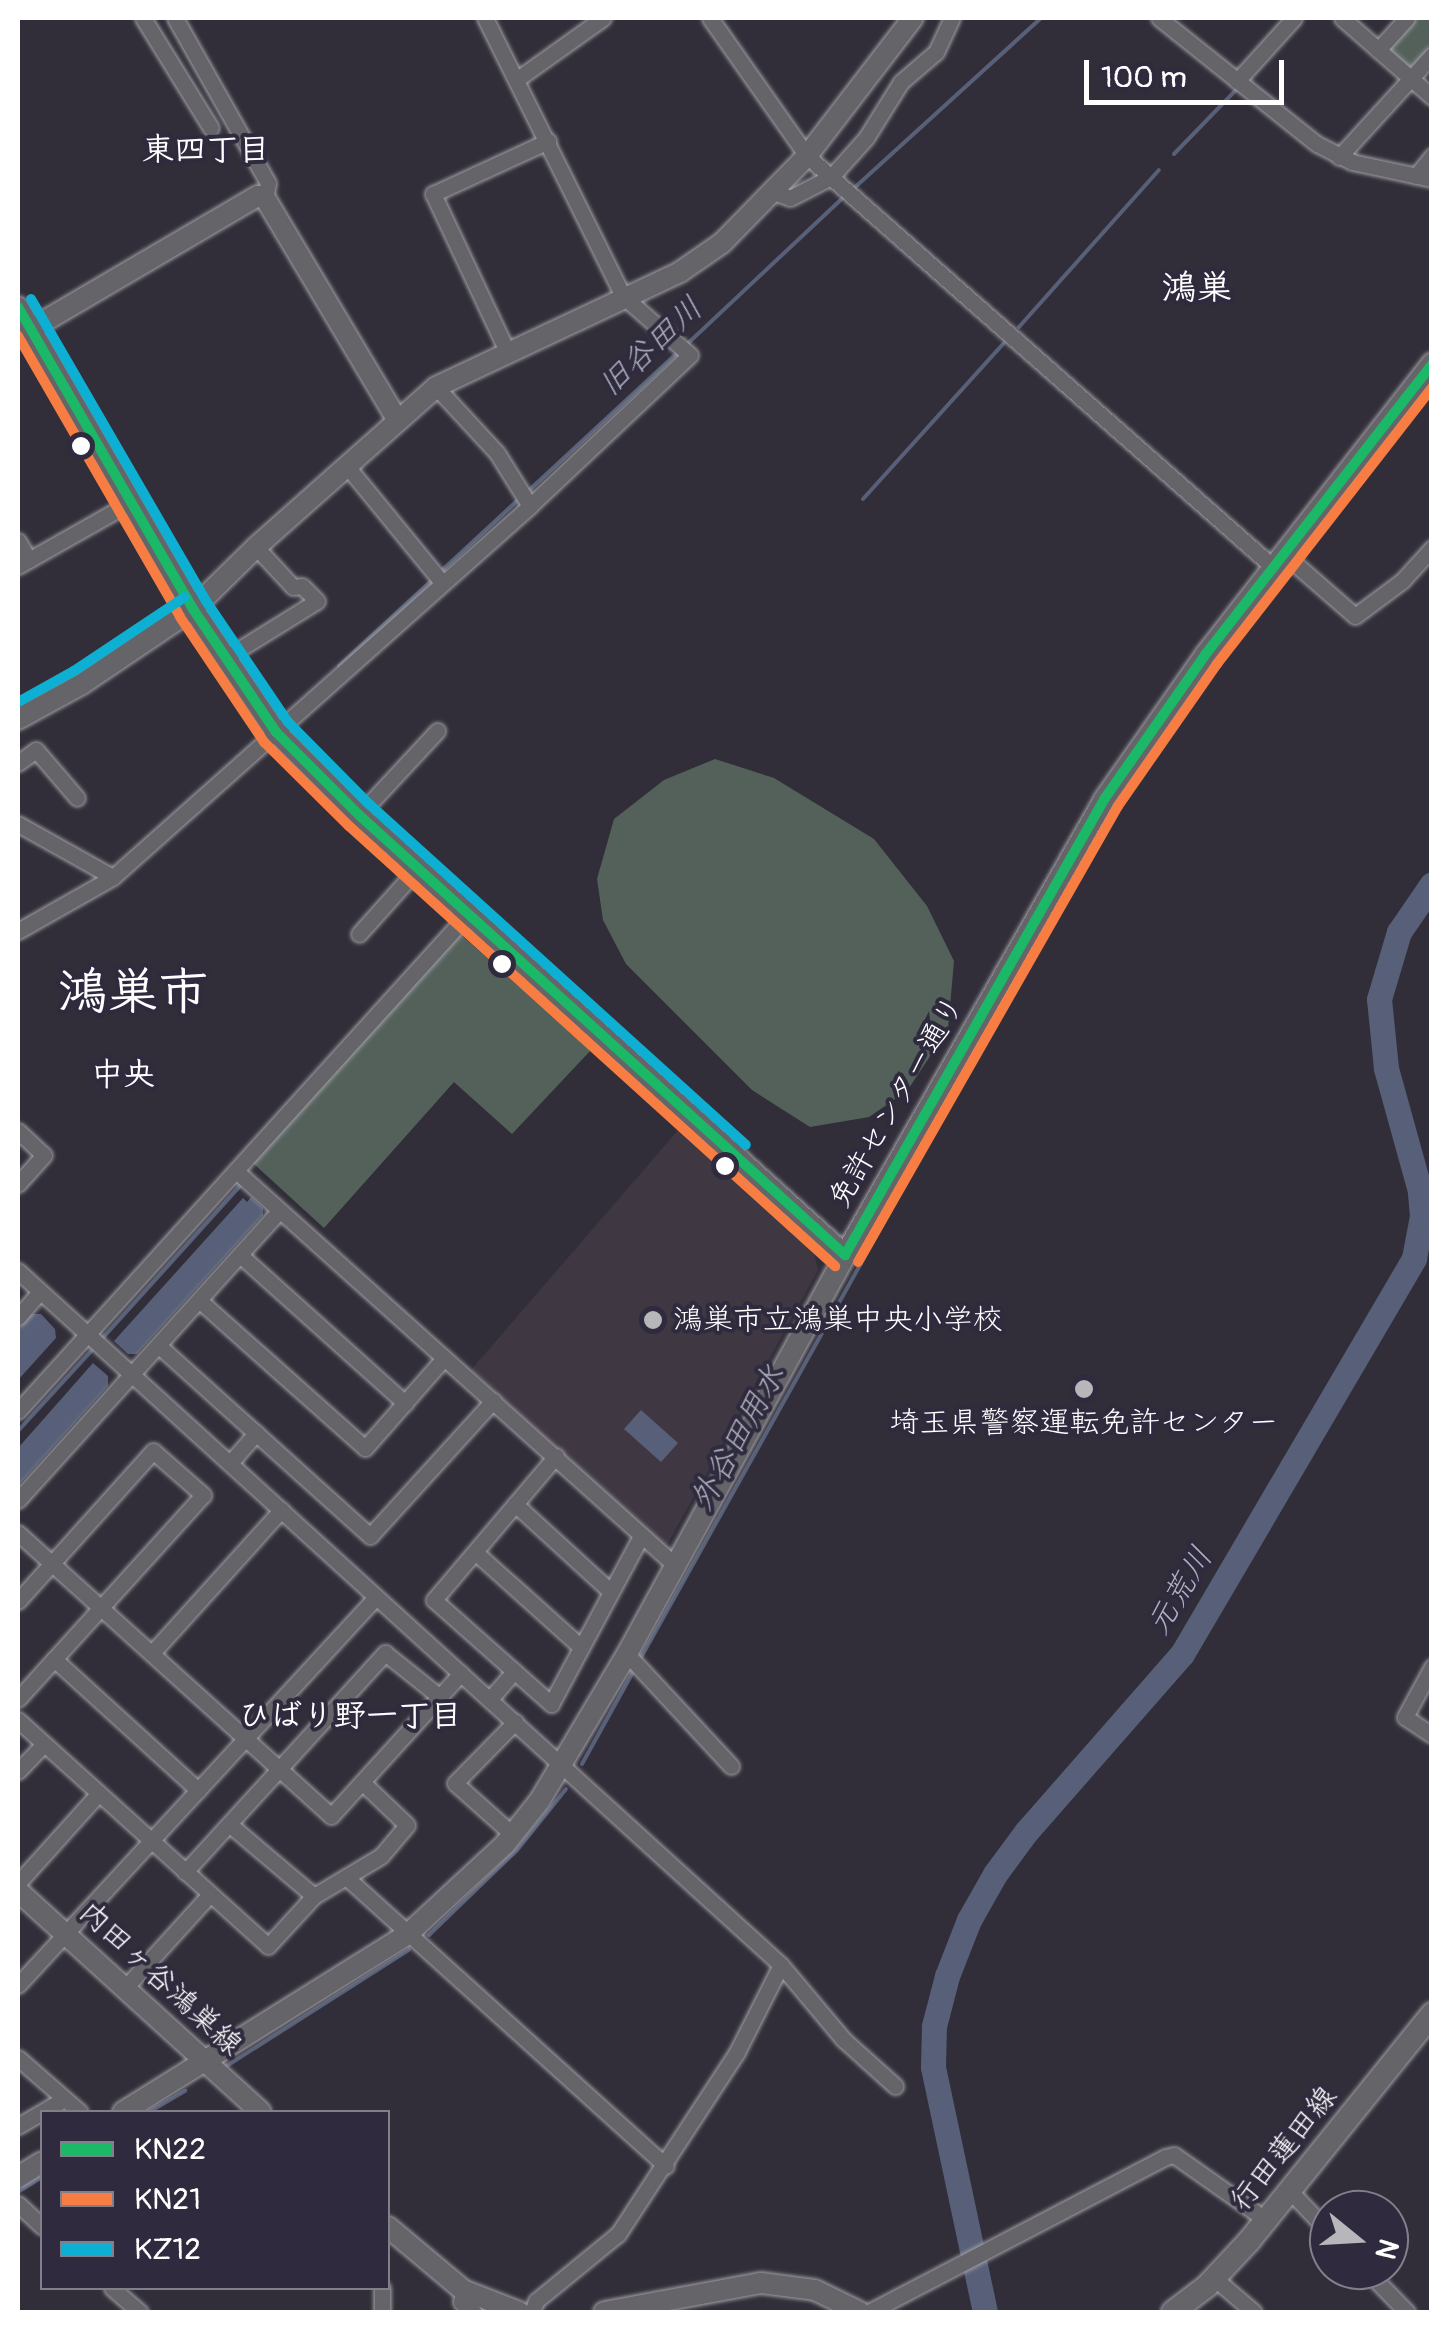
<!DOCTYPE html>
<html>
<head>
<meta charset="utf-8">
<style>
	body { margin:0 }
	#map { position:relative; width:1449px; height:2330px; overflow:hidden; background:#312e39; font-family:Pangolin,"Klee One",sans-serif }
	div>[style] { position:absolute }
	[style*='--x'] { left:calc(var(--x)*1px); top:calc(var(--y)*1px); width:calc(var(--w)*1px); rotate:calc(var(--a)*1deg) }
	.built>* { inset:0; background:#3f3843 }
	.green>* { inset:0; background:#54615b }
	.water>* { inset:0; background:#576078 }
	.stream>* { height:4px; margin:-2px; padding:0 2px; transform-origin:2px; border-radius:2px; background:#576078 }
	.river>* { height:25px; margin:-12.5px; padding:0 12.5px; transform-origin:12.5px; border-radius:12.5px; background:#576078 }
	.roads { filter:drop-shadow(0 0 2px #a2a1a6) drop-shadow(0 0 2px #a2a1a6) }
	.street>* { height:15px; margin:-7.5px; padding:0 7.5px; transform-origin:7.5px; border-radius:7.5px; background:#656469 }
	.secondary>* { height:20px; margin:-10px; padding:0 10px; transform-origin:10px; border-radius:10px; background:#656469 }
	.primary>* { height:22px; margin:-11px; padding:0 11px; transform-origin:11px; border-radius:11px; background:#656469 }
	.bus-1>* { height:10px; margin:-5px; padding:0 5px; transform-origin:5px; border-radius:5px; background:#1ab867 }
	.bus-2>* { height:10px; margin:-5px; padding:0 5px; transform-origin:5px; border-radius:5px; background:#f77d43 }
	.bus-3>* { height:10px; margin:-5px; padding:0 5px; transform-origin:5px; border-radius:5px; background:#0dafd3 }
	.dots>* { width:28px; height:28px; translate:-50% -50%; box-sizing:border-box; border:5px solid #2f2a3d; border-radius:50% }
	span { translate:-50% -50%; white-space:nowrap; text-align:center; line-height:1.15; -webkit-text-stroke:8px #2f2a3d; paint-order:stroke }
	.street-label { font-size:30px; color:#fff }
	.poi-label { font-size:30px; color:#fff }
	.left { translate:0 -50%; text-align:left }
	.neighbourhood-label { font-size:32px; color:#fff; font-weight:700 }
	.water-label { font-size:32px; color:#adb2be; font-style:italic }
	.quarter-label { font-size:35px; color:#fff; font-weight:700 }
	.town-label { font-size:50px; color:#fff; font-weight:700 }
	.frame { position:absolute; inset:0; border:20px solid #fff; pointer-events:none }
	.legend { position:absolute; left:40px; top:2110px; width:350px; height:180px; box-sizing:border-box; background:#2f2a3d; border:2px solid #827f8b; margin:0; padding:12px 18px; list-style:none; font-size:30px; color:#fff }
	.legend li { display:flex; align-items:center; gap:20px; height:50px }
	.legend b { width:50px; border:2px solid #827f8b }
	.north { position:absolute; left:1309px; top:2190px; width:100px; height:100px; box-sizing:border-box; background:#2f2a3d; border:2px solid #827f8b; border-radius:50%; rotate:108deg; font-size:28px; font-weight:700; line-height:40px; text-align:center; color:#fff }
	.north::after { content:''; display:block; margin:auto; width:35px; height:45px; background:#b7b6ba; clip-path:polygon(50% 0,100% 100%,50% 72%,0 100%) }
	.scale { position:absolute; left:1084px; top:60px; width:200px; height:45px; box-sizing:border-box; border:5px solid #fff; border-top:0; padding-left:12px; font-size:30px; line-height:35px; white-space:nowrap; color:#fff; -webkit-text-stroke:8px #2f2a3d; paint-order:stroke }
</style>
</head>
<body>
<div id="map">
	<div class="built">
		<div style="clip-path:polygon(679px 1129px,813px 1249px,818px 1270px,666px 1547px,471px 1370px)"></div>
	</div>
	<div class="green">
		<div style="clip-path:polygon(1407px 18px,1431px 18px,1431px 55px,1410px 78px,1378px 50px)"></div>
		<div style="clip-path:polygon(715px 759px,774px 778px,874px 839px,927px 906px,954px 961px,948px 1029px,907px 1091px,869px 1117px,810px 1127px,752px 1090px,626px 964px,603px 920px,597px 879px,614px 819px,664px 780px)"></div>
		<div style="clip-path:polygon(460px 934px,591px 1050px,512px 1134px,454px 1082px,324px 1228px,253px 1163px)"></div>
	</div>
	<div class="water">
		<div style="clip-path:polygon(251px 1197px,263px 1208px,263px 1215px,137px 1354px,128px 1354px,114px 1341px,243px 1198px,247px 1202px)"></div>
		<div style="clip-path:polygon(31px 1314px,41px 1314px,55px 1329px,56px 1338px,18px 1380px,18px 1329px)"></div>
		<div style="clip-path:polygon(93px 1363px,108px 1376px,108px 1386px,18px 1486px,18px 1448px)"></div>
		<div style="clip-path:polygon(641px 1410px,678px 1443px,661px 1462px,624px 1429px)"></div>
	</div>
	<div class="stream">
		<div style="--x:1174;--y:154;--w:92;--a:-45.9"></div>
		<div style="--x:852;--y:190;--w:256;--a:-42.3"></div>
		<div style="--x:1019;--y:327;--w:210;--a:-48.3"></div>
		<div style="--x:684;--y:347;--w:221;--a:-43.2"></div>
		<div style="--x:526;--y:493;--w:206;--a:-42.8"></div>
		<div style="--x:863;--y:499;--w:210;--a:-47.9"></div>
		<div style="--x:1295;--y:558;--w:220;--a:-51.5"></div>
		<div style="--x:438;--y:574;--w:110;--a:-42.8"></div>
		<div style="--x:339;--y:666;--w:125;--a:-42.7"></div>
		<div style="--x:100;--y:1341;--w:210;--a:-47.9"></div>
		<div style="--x:18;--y:1431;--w:113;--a:-47.5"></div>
		<div style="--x:639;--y:1661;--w:975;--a:-60.83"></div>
		<div style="--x:1114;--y:810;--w:186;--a:-55.5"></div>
		<div style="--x:1219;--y:657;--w:115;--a:-52.4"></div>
		<div style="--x:582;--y:1764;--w:107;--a:-61"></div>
		<div style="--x:429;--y:1935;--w:122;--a:-44"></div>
		<div style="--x:517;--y:1850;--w:78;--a:-51.2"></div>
		<div style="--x:225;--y:2067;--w:218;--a:-32.5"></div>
		<div style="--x:149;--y:2112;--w:42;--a:-30.3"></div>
		<div style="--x:18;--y:2192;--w:28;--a:-32"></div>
	</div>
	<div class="river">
		<div style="--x:985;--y:2312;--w:250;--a:-102"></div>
		<div style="--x:933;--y:2067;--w:41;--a:-88.6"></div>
		<div style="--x:934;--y:2026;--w:52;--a:-75.4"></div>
		<div style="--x:947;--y:1976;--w:60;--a:-68.6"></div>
		<div style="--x:969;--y:1920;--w:53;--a:-60.5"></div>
		<div style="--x:995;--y:1874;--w:52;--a:-53.6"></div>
		<div style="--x:1026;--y:1832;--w:237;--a:-48.8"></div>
		<div style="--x:1182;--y:1654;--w:459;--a:-59.6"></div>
		<div style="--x:1414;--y:1258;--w:43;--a:-79.2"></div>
		<div style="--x:1422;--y:1216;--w:25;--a:-95"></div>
		<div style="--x:1420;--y:1191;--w:128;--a:-105.5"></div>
		<div style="--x:1386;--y:1068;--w:69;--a:-95.8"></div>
		<div style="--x:1379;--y:999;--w:70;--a:-73.4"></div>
		<div style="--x:1399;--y:932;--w:58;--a:-55.5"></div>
	</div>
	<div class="roads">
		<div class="street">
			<div style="--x:143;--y:18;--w:129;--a:58.3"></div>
			<div style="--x:175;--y:18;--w:189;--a:60.6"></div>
			<div style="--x:268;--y:183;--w:15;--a:101"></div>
			<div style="--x:485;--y:18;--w:310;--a:63.6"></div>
			<div style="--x:623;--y:296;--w:89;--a:41.4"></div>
			<div style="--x:690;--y:355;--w:220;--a:136.7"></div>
			<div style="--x:710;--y:18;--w:169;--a:54.9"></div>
			<div style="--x:807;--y:156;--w:621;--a:41.41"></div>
			<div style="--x:1159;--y:18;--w:202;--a:38.6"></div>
			<div style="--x:1317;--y:144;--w:39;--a:27"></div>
			<div style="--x:1352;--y:162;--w:82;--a:12"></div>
			<div style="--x:1342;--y:18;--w:120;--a:41.3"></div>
			<div style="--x:1378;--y:50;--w:43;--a:-47.8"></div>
			<div style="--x:516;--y:80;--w:107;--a:-35.5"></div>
			<div style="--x:1237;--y:81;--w:85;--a:-47.9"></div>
			<div style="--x:1339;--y:157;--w:138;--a:-47.6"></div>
			<div style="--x:1416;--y:176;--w:26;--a:-51"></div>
			<div style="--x:773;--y:192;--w:18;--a:19"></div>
			<div style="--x:790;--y:198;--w:46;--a:-27.1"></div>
			<div style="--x:831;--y:177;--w:52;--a:-48.1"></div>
			<div style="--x:866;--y:138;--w:66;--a:-58"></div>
			<div style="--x:901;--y:82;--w:46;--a:-40.6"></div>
			<div style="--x:936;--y:52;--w:38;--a:-65"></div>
			<div style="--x:507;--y:351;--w:174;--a:-115.2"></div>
			<div style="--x:433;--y:194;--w:127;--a:-24.7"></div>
			<div style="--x:346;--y:465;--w:150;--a:50.7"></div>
			<div style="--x:18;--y:541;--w:22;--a:60"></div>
			<div style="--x:1284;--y:554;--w:94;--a:41.1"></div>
			<div style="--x:1355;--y:616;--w:59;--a:-36.7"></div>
			<div style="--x:1402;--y:581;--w:45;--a:-47.7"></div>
			<div style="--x:18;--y:566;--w:130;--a:-29.5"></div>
			<div style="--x:225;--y:658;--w:108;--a:-31.8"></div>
			<div style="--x:317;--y:601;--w:21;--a:-135"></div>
			<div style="--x:302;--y:586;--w:9;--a:174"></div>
			<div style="--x:293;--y:587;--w:54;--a:-132.8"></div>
			<div style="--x:18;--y:763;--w:22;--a:-36"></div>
			<div style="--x:36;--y:750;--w:63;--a:49.5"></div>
			<div style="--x:359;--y:815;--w:115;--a:-47.1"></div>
			<div style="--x:18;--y:824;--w:109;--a:29.2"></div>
			<div style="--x:18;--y:931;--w:109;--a:-29.6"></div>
			<div style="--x:113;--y:877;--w:558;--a:-41.66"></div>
			<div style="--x:530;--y:506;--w:62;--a:-121.9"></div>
			<div style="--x:497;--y:453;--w:90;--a:-132.7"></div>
			<div style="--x:359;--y:934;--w:89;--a:-48.2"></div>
			<div style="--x:18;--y:1131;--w:35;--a:43"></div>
			<div style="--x:44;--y:1155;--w:39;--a:132"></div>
			<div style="--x:236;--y:1171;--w:591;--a:41.92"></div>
			<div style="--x:240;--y:1255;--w:222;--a:41.9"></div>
			<div style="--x:18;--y:1271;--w:1031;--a:42.29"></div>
			<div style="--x:781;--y:1965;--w:98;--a:50"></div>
			<div style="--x:844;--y:2040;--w:69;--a:42"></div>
			<div style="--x:200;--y:1301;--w:221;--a:41.7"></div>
			<div style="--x:365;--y:1448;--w:120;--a:-48.7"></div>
			<div style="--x:18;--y:1317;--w:33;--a:-49"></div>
			<div style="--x:159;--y:1346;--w:284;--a:42"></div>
			<div style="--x:370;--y:1536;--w:183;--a:-47.7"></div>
			<div style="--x:18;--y:1411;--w:672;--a:-47.84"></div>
			<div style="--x:556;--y:1456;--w:189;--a:130.3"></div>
			<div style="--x:434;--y:1600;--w:157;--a:41.6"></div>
			<div style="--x:551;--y:1704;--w:191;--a:-61.8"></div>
			<div style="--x:230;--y:1463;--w:40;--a:-49"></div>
			<div style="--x:18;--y:1500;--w:388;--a:-47.9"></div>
			<div style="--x:515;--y:1504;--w:130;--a:42.5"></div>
			<div style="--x:18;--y:1533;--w:422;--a:42.1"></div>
			<div style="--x:331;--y:1816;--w:193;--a:-47.7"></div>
			<div style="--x:475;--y:1552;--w:142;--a:41.9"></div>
			<div style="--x:18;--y:1601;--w:202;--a:-48"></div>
			<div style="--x:153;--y:1451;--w:67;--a:41.3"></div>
			<div style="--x:203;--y:1495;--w:275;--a:132.2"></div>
			<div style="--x:152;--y:1653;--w:193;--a:-47.9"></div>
			<div style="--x:627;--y:1654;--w:153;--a:47.1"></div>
			<div style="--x:54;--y:1659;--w:195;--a:42.3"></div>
			<div style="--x:1432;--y:1667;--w:57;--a:118.4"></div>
			<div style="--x:1405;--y:1717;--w:32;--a:34"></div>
			<div style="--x:490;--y:1699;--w:37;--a:-49"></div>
			<div style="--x:18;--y:1720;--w:337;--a:42.1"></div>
			<div style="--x:268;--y:1946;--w:68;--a:-47.4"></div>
			<div style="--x:314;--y:1896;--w:78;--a:-30.8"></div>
			<div style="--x:381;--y:1856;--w:40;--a:-50"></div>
			<div style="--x:407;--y:1825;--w:61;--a:-136.3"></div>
			<div style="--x:18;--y:1771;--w:37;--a:-46"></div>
			<div style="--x:229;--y:1824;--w:111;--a:40.3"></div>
			<div style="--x:512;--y:1834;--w:76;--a:-138.2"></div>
			<div style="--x:455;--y:1783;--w:86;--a:-45.5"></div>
			<div style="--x:185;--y:1872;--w:297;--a:-47.6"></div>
			<div style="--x:385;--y:1653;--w:70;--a:38.7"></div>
			<div style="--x:346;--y:1877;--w:431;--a:42.1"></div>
			<div style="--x:18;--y:1883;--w:120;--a:-48"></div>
			<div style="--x:18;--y:1985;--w:528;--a:-47.3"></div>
			<div style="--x:124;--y:1989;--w:128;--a:-47.8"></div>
			<div style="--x:18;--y:2058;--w:82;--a:41.1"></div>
			<div style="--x:18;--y:2126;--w:53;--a:-30.4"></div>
			<div style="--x:1290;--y:2191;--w:57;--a:46.4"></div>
			<div style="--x:18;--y:2204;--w:33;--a:43"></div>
			<div style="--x:1366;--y:2270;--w:59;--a:45.7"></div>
			<div style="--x:1214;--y:2278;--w:52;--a:40.4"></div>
			<div style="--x:112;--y:2288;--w:37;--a:41"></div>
			<div style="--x:382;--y:2288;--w:24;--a:90"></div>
			<div style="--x:463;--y:2290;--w:12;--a:99"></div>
			<div style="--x:461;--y:2302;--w:16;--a:38"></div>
			<div style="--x:532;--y:2312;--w:12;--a:-70"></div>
			<div style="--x:536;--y:2301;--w:106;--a:-39.3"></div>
			<div style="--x:618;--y:2234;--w:217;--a:-56.8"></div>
			<div style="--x:737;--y:2052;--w:97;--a:-63.2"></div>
			<div style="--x:869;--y:2312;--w:334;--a:-27.6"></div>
			<div style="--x:1165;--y:2157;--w:9;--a:-13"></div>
			<div style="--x:1174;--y:2155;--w:113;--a:35.2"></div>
		</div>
		<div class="secondary">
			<div style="--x:18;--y:307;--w:349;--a:59.9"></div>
			<div style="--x:193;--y:609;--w:148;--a:56"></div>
			<div style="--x:276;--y:732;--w:117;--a:45"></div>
			<div style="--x:359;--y:815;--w:656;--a:42.16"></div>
			<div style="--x:31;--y:329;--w:263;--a:-30.4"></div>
			<div style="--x:258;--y:196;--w:7;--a:16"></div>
			<div style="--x:265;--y:198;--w:257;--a:59.2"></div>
			<div style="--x:18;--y:719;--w:73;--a:-28.7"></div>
			<div style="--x:82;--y:684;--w:134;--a:-34"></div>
			<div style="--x:193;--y:609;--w:88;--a:-44.5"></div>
			<div style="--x:256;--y:547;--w:241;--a:-41.6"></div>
			<div style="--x:436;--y:387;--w:270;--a:-25.2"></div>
			<div style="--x:680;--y:272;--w:51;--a:-34.6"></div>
			<div style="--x:722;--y:243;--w:122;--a:-45.7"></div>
			<div style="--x:807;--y:156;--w:174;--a:-52.5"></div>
			<div style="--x:18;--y:1891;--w:328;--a:42.3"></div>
			<div style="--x:123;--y:2112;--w:337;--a:-32"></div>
			<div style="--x:409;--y:1933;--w:131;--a:-42.8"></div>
			<div style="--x:505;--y:1844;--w:56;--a:-51.5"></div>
			<div style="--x:540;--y:1800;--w:170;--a:-59.2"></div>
			<div style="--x:627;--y:1654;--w:455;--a:-61.3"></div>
			<div style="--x:845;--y:1255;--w:526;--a:-60.36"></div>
			<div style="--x:1105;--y:798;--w:174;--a:-55"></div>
			<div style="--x:1205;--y:655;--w:370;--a:-52.1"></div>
			<div style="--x:18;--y:2177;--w:28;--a:-32"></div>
			<div style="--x:388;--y:2227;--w:98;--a:40"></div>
			<div style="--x:463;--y:2290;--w:60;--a:21.4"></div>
			<div style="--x:604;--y:2312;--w:160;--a:-10.5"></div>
			<div style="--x:761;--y:2283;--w:54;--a:7.4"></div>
			<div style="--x:815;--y:2290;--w:50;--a:26.1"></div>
		</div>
		<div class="primary">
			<div style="--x:1173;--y:2312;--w:43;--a:-37.4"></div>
			<div style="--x:1207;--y:2286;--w:62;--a:-47"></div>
			<div style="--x:1249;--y:2241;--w:292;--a:-51.1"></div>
		</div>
	</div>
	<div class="bus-1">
		<div style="--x:18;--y:307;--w:349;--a:59.9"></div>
		<div style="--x:193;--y:609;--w:148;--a:56"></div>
		<div style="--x:276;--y:732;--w:117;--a:45"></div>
		<div style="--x:359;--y:815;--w:656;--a:42.16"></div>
		<div style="--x:845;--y:1255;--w:526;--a:-60.36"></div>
		<div style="--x:1105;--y:798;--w:174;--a:-55"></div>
		<div style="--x:1205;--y:655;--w:369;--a:-52"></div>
	</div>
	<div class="bus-2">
		<div style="--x:18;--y:336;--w:324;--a:60"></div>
		<div style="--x:180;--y:617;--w:151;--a:56.1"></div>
		<div style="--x:264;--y:742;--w:120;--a:44.7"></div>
		<div style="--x:349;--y:826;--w:656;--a:42.16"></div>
		<div style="--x:858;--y:1262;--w:525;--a:-60.31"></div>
		<div style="--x:1118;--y:806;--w:173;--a:-55.1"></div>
		<div style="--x:1217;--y:664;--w:350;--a:-52.1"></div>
	</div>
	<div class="bus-3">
		<div style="--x:31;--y:299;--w:349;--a:59.9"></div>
		<div style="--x:206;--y:601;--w:146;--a:55.9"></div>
		<div style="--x:288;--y:722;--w:115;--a:45.4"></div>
		<div style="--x:369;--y:804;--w:508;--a:42.13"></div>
		<div style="--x:18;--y:702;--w:64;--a:-29"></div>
		<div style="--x:74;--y:671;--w:133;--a:-33.7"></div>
	</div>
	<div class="dots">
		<div style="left:81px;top:446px;background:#fff"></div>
		<div style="left:502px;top:964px;background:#fff"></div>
		<div style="left:725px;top:1166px;background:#fff"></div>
		<div style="left:653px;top:1320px;background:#b7b6ba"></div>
		<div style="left:1084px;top:1389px;background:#b7b6ba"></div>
	</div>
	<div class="street-label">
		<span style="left:897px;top:1102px;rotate:-60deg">免許センター通り</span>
		<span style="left:160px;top:1979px;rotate:43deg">内田ヶ谷鴻巣線</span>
		<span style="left:1284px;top:2149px;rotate:-51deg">行田蓮田線</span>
	</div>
	<div class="poi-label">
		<span class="left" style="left:673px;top:1320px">鴻巣市立鴻巣中央小学校</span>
		<span style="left:1084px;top:1423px">埼玉県警察運転免許センター</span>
	</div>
	<div class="neighbourhood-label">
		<span style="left:206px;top:150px">東四丁目</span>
		<span style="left:123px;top:1075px">中央</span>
		<span style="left:350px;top:1716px">ひばり野一丁目</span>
	</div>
	<div class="water-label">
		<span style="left:651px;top:347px;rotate:-43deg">旧谷田川</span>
		<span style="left:738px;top:1438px;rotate:-61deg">外谷田用水</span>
		<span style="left:1180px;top:1591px;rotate:-59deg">元荒川</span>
	</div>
	<div class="quarter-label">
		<span style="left:1197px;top:288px">鴻巣</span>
	</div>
	<div class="town-label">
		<span style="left:133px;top:993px">鴻巣市</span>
	</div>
	<div class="frame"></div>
	<ul class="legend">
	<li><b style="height:12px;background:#1ab867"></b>KN22</li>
	<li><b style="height:12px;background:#f77d43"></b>KN21</li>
	<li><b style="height:12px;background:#0dafd3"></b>KZ12</li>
	</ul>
	<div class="north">N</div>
	<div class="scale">100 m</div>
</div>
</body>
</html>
